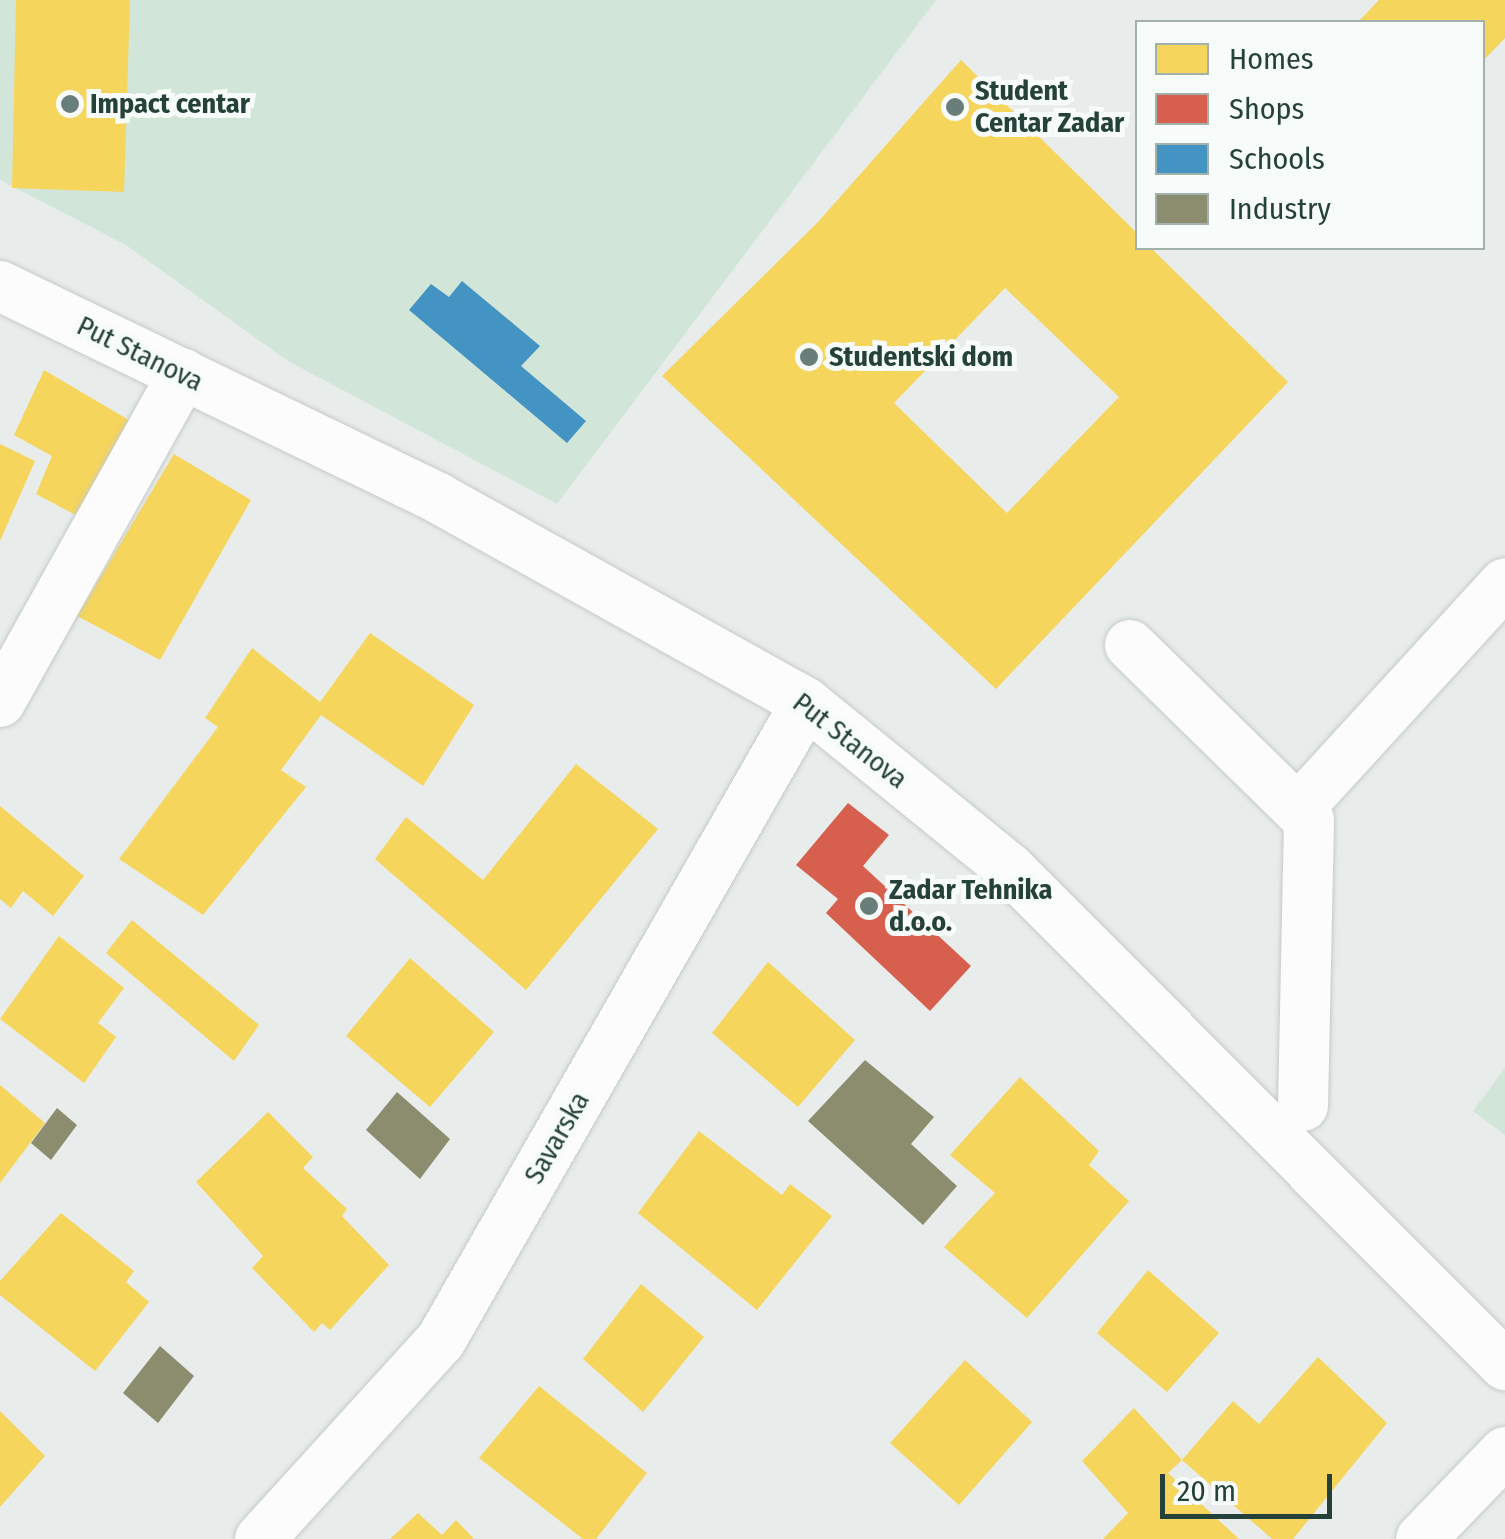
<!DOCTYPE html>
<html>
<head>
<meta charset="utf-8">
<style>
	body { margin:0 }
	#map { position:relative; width:1505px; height:1539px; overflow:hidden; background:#e8edeb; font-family:"Fira Sans Condensed",sans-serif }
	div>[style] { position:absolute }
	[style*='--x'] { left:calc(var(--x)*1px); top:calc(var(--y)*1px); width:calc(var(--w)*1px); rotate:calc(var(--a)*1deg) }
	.green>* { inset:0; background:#d1e6d8 }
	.homes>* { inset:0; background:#f6d55c }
	.shops>* { inset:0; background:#d6604d }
	.schools>* { inset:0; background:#4393c3 }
	.industry>* { inset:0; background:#8c8c6e }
	.roads { filter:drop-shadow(0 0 2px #c5cac8) drop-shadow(0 0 2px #c5cac8) }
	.street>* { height:50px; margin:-25px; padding:0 25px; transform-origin:25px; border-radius:25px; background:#fcfcfc }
	.dots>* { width:28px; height:28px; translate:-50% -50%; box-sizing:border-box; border:5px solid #f7fbf9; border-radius:50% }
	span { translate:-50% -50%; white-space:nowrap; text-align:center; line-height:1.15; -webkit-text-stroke:10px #f7fbf9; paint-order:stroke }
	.poi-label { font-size:28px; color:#24423a; font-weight:700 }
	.left { translate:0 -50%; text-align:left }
	.street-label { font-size:28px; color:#24423a }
	.legend { position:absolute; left:1135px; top:20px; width:350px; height:230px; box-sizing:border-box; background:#f7fbf9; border:2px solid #a3b1ad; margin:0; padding:12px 18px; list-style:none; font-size:30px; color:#24423a }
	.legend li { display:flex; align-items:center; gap:20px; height:50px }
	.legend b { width:50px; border:2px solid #a3b1ad }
	.scale { position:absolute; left:1160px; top:1474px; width:172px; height:45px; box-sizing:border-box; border:5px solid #24423a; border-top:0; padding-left:12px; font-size:30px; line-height:35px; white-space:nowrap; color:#24423a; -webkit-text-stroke:8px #f7fbf9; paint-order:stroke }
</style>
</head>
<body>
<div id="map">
	<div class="green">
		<div style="clip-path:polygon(0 0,936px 0,557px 504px,288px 361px,126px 245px,0 180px)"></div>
		<div style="clip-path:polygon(1505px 1068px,1505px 1135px,1473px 1111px)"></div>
	</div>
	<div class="homes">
		<div style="clip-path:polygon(16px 0,130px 0,124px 192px,12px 188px)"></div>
		<div style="clip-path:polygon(1379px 0,1505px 0,1505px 38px,1482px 62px,1482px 22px,1358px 22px)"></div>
		<div style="clip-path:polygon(evenodd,961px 60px,1138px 234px,1138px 248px,1151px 248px,1288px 382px,996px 689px,662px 376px,818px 222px,961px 60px,1005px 288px,1119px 397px,1007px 513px,894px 403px,1005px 288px)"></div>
		<div style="clip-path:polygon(44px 370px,134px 423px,83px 519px,36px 494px,52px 456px,14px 435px)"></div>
		<div style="clip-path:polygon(0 444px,35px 461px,0 541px)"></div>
		<div style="clip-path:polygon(174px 454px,251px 500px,160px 660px,77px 616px)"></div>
		<div style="clip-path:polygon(370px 633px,474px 705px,423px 786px,321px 715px,281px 770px,306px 787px,203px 915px,119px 859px,218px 727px,205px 718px,252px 648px,320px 702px)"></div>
		<div style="clip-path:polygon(576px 764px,658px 829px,526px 990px,375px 859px,406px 817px,483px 880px)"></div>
		<div style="clip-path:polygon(0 806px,84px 876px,53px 916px,23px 891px,11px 908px,0 899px)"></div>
		<div style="clip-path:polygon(132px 920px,259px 1025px,234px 1061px,106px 953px)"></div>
		<div style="clip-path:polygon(59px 936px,124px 988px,98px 1023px,116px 1037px,84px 1083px,0 1019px)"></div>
		<div style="clip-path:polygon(410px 958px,494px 1032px,430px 1107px,346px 1036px)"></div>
		<div style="clip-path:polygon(768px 962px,855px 1040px,798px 1107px,712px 1033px)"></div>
		<div style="clip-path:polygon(1020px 1077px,1099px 1151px,1089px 1165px,1129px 1201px,1027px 1318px,944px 1247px,995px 1193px,950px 1155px)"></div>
		<div style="clip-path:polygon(0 1085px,45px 1123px,0 1183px)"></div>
		<div style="clip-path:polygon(268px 1112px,313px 1157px,303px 1168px,347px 1209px,342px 1216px,389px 1265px,330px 1330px,322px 1323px,314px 1332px,252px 1268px,263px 1256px,196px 1182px)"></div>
		<div style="clip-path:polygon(699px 1131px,782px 1195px,790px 1184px,832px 1216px,757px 1310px,638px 1213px)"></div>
		<div style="clip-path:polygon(61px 1213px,134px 1271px,126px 1282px,149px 1302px,95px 1371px,0 1295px,0 1281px)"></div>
		<div style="clip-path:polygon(1148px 1270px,1219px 1333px,1167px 1392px,1097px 1333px)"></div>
		<div style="clip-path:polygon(641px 1284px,704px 1337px,643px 1412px,583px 1359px)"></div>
		<div style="clip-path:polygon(1318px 1357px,1387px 1423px,1293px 1539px,1272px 1539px,1182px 1460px,1233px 1401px,1259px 1424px)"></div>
		<div style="clip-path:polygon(965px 1360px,1032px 1422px,959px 1505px,890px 1443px)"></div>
		<div style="clip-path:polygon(539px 1386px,647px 1473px,596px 1539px,583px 1539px,479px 1458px)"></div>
		<div style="clip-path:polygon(1134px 1408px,1182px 1460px,1168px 1473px,1239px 1539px,1103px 1539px,1128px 1513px,1082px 1461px)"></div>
		<div style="clip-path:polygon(0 1411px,45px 1456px,0 1507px)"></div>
		<div style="clip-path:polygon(418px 1513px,442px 1535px,456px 1520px,474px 1539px,390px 1539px)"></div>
	</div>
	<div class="shops">
		<div style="clip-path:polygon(848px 803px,889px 835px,863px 866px,971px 966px,930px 1011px,826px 913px,838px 899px,796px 865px)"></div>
	</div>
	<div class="schools">
		<div style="clip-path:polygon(462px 281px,540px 346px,521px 366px,586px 421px,567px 443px,409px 310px,431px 284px,449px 297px)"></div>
	</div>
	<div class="industry">
		<div style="clip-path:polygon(865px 1060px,934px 1117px,911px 1144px,957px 1186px,923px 1225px,808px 1121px)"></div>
		<div style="clip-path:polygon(397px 1092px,450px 1139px,420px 1179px,366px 1130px)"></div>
		<div style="clip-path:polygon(57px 1108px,77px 1125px,51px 1160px,31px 1143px)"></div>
		<div style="clip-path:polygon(160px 1346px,194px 1376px,158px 1423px,123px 1393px)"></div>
	</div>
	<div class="roads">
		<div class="street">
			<div style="--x:0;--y:286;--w:487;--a:25.8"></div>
			<div style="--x:438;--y:498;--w:421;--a:29.1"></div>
			<div style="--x:806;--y:703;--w:263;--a:39.1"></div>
			<div style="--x:1010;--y:869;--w:701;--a:45.06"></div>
			<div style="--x:1130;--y:645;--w:250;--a:44.4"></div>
			<div style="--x:1309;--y:820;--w:286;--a:91.2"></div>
			<div style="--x:0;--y:702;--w:376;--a:-60.8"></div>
			<div style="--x:1298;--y:809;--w:306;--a:-47.5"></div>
			<div style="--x:260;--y:1539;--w:269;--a:-47.7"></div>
			<div style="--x:441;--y:1340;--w:734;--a:-60.19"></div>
			<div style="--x:1421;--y:1539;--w:121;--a:-46"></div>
		</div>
	</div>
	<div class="dots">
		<div style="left:70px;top:104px;background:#697e78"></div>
		<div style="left:955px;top:107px;background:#697e78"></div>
		<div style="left:809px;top:357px;background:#697e78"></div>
		<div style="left:869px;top:906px;background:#697e78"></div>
	</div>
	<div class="poi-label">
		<span class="left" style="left:975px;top:107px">Student<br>Centar Zadar</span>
		<span class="left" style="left:90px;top:104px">Impact centar</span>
		<span class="left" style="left:829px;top:357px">Studentski dom</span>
		<span class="left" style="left:889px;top:906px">Zadar Tehnika<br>d.o.o.</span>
	</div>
	<div class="street-label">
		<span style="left:140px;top:354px;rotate:26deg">Put Stanova</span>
		<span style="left:850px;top:741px;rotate:38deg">Put Stanova</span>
		<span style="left:557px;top:1138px;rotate:-60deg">Savarska</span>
	</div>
	<ul class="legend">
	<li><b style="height:28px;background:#f6d55c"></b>Homes</li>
	<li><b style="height:28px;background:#d6604d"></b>Shops</li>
	<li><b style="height:28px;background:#4393c3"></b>Schools</li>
	<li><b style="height:28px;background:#8c8c6e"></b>Industry</li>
	</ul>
	<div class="scale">20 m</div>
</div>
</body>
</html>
